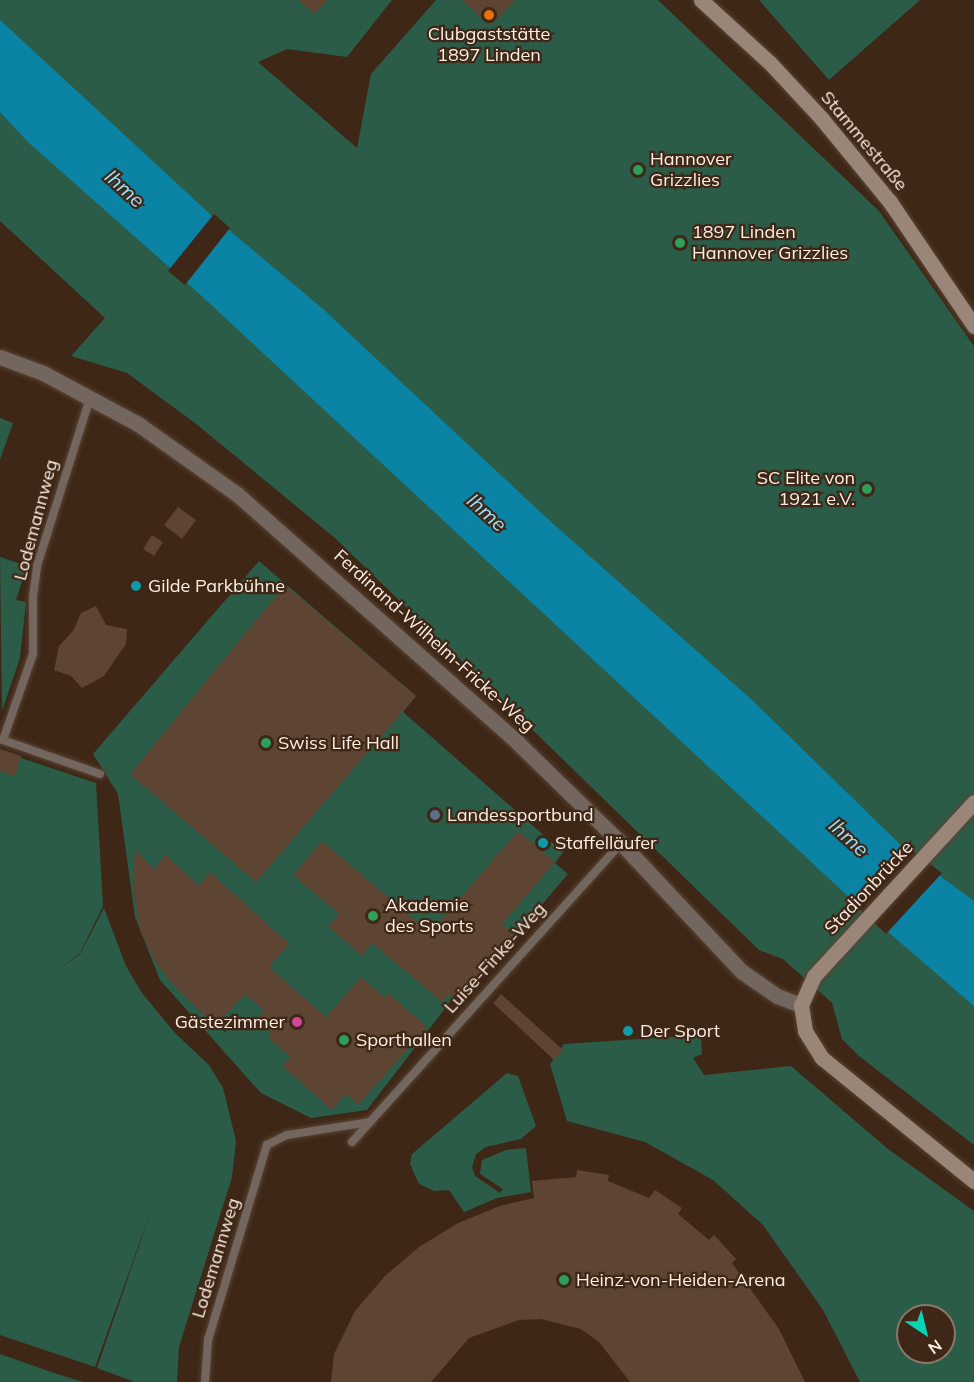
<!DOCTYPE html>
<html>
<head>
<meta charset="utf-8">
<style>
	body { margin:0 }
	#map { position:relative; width:974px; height:1382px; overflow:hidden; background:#3e2716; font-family:Mulish,sans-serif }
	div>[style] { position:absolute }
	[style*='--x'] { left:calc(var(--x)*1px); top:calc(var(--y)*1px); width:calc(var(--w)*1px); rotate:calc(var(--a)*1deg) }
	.green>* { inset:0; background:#2b5c48 }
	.water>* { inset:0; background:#0b83a4 }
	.pier>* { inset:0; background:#3e2716 }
	.building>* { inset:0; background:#5e4533 }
	.roads { filter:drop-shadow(0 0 2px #594333) drop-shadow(0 0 2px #594333) }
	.lane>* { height:8px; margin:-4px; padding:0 4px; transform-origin:4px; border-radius:4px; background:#72665e }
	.street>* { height:15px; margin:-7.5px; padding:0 7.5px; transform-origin:7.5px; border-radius:7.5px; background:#72665e }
	.secondary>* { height:15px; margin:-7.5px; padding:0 7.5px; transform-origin:7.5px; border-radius:7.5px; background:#998679 }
	.dots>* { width:16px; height:16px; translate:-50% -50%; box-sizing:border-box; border:3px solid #3e2716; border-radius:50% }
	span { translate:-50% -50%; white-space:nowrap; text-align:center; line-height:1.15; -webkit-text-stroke:4.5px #3e2716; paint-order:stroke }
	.poi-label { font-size:18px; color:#feeee3 }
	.left { translate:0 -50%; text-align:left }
	.right { translate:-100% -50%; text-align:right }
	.street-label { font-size:18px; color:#feeee3 }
	.water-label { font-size:20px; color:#9ae2fd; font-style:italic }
	.north { position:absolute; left:896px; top:1304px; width:60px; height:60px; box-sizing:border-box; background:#3e2716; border:2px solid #8b7768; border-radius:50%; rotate:145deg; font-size:16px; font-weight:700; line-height:24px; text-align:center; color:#feeee3 }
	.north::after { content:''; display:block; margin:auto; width:21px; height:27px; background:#07d5b6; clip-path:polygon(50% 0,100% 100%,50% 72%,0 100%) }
</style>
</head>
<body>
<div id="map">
	<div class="green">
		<div style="clip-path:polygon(0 0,392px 0,347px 57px,287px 49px,258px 62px,357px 148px,371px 74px,436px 0,658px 0,879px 211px,974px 346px,974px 1145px,859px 1056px,842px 1039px,832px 1003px,783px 959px,759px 950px,335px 538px,195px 423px,127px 373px,71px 356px,105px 318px,0 221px)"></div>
		<div style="clip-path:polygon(759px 0,920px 0,829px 80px)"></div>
		<div style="clip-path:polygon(0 418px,13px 423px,0 460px)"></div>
		<div style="clip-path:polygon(0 557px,27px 566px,16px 600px,26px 602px,20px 658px,2px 711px)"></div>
		<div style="clip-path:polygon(259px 561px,416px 696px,403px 712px,563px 852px,555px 863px,568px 874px,459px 1002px,453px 998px,367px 1110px,311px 1118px,261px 1093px,160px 980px,135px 917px,118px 794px,93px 754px)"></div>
		<div style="clip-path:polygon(0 751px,96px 783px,103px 906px,80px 953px,60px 969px,80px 954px,104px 908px,126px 966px,142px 993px,175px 1033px,209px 1065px,223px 1088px,236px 1141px,232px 1177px,179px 1347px,177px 1382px,135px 1382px,97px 1368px,153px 1205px,95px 1367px,0 1335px)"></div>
		<div style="clip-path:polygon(evenodd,701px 1035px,702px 1054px,693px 1058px,704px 1075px,791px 1066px,888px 1149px,974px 1211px,974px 1382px,860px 1382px,823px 1310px,763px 1225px,713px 1180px,645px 1142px,567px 1121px,550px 1064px,564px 1044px,701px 1035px,908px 1316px,944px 1316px,944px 1352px,908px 1352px,908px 1316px)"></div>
		<div style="clip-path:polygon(507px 1073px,518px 1076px,536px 1126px,521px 1139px,486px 1147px,476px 1154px,472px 1167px,475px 1176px,500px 1193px,503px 1189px,480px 1174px,482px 1160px,506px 1150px,526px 1148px,531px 1192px,497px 1198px,464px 1212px,449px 1190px,434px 1191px,419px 1184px,410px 1164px,412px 1154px)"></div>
		<div style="clip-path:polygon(0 1354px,54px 1373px,83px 1382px,0 1382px)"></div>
	</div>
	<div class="water">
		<div style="clip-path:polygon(0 20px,211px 215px,323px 309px,550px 521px,752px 700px,909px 853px,974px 901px,974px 1006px,865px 912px,194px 289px,29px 143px,0 112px)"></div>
	</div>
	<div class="pier">
		<div style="clip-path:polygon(214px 214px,230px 228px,185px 285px,168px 271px)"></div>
		<div style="clip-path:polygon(905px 845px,942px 873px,886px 934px,852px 902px)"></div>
	</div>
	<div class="building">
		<div style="clip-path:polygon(299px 0,328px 0,314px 14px)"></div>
		<div style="clip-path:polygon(462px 0,515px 0,490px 26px)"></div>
		<div style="clip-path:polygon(178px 507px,196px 520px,182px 539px,164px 525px)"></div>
		<div style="clip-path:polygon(152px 535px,163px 542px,154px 556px,143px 549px)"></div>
		<div style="clip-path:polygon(285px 585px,416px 696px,256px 882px,130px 774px)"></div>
		<div style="clip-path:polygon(96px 606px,106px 625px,127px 629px,126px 644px,104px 676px,82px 688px,71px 676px,54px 670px,59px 646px,73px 631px,81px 613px)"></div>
		<div style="clip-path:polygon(0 749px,21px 756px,15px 776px,0 771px)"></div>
		<div style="clip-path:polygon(518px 831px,555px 862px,502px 924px,515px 936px,459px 1002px,449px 994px,442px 1002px,372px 943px,362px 956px,328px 926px,339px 914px,293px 875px,322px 841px,430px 933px)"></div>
		<div style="clip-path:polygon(135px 849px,154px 870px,165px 854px,199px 886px,210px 872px,289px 944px,269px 967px,326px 1017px,361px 977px,385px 998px,388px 993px,427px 1027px,358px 1105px,346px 1094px,332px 1110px,282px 1066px,290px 1057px,268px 1037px,271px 1032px,259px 1016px,264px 1010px,245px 994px,215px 1026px,174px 986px,155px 961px,140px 930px,133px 888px)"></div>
		<div style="clip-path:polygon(501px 994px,563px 1050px,554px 1060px,493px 1003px)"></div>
		<div style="clip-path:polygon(577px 1170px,609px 1175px,608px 1181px,649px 1198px,655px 1190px,682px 1208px,678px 1214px,709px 1240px,714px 1235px,736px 1259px,732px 1263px,779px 1329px,805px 1382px,630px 1382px,599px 1342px,581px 1329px,541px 1319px,519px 1320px,469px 1338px,431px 1382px,331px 1382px,334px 1354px,355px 1311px,385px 1276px,419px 1247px,458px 1223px,500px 1206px,534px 1198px,532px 1181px,576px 1177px)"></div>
	</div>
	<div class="roads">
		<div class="lane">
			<div style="--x:0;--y:739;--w:106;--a:19.3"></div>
			<div style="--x:3;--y:740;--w:91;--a:-70.8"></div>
			<div style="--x:33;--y:654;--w:58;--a:-90"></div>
			<div style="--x:33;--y:596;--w:30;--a:-82"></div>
			<div style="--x:37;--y:566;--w:176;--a:-72.5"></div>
			<div style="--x:352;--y:1142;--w:402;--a:-48"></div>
			<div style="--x:205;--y:1382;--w:42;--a:-85.9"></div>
			<div style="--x:208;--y:1340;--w:204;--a:-73.2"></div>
			<div style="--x:267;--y:1145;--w:22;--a:-27"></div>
			<div style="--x:287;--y:1135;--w:84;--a:-8.9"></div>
		</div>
		<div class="street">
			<div style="--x:0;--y:357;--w:46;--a:20.4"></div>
			<div style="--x:43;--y:373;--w:108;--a:28.2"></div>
			<div style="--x:138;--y:424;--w:121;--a:35.3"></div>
			<div style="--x:237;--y:494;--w:375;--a:41.5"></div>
			<div style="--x:518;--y:743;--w:144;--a:44.2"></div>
			<div style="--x:621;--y:843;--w:175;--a:46.8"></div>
			<div style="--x:741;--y:971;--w:44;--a:34.8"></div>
			<div style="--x:777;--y:996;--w:26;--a:21"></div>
		</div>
		<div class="secondary">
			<div style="--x:701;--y:0;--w:93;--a:42.4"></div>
			<div style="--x:770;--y:63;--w:76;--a:47.1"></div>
			<div style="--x:822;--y:119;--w:107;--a:50.7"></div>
			<div style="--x:890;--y:202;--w:150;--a:55.9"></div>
			<div style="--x:974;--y:802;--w:236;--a:132.6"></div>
			<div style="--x:814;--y:976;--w:32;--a:114"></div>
			<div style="--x:801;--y:1005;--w:26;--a:81"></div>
			<div style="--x:805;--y:1031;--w:32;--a:58"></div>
			<div style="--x:822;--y:1058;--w:196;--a:39"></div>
		</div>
	</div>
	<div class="dots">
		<div style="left:489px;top:15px;background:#e8710a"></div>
		<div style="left:638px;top:170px;background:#2e9e5b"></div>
		<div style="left:680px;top:243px;background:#2e9e5b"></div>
		<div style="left:867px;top:489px;background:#2e9e5b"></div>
		<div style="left:136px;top:586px;background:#0f9aa8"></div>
		<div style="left:266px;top:743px;background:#2e9e5b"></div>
		<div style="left:435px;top:815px;background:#5c6f8a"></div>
		<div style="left:543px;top:843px;background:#0f9aa8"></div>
		<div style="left:373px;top:916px;background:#2e9e5b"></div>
		<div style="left:297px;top:1022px;background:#d1479c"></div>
		<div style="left:628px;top:1031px;background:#0f9aa8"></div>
		<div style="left:344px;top:1040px;background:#2e9e5b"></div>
		<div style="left:564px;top:1280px;background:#2e9e5b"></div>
	</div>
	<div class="poi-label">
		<span style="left:489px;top:45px">Clubgaststätte<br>1897 Linden</span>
		<span class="left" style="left:650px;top:170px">Hannover<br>Grizzlies</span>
		<span class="left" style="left:692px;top:243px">1897 Linden<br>Hannover Grizzlies</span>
		<span class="right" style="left:855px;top:489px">SC Elite von<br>1921 e.V.</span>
		<span class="left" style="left:148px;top:586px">Gilde Parkbühne</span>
		<span class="left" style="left:278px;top:743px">Swiss Life Hall</span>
		<span class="left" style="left:447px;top:815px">Landessportbund</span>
		<span class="left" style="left:555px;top:843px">Staffelläufer</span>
		<span class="left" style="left:385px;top:916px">Akademie<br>des Sports</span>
		<span class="right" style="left:285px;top:1022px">Gästezimmer</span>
		<span class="left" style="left:640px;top:1031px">Der Sport</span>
		<span class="left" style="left:356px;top:1040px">Sporthallen</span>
		<span class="left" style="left:576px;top:1280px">Heinz-von-Heiden-Arena</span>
	</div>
	<div class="street-label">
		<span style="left:864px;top:141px;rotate:50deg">Stammestraße</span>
		<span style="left:36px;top:520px;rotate:-75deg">Lodemannweg</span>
		<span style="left:434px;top:641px;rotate:42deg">Ferdinand-Wilhelm-Fricke-Weg</span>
		<span style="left:869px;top:888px;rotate:-47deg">Stadionbrücke</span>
		<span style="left:495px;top:958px;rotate:-48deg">Luise-Finke-Weg</span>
		<span style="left:216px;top:1258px;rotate:-73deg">Lodemannweg</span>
	</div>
	<div class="water-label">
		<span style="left:125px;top:188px;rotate:42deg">Ihme</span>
		<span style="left:487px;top:512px;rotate:42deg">Ihme</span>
		<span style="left:849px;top:837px;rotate:42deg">Ihme</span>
	</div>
	<div class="north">N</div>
</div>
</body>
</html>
